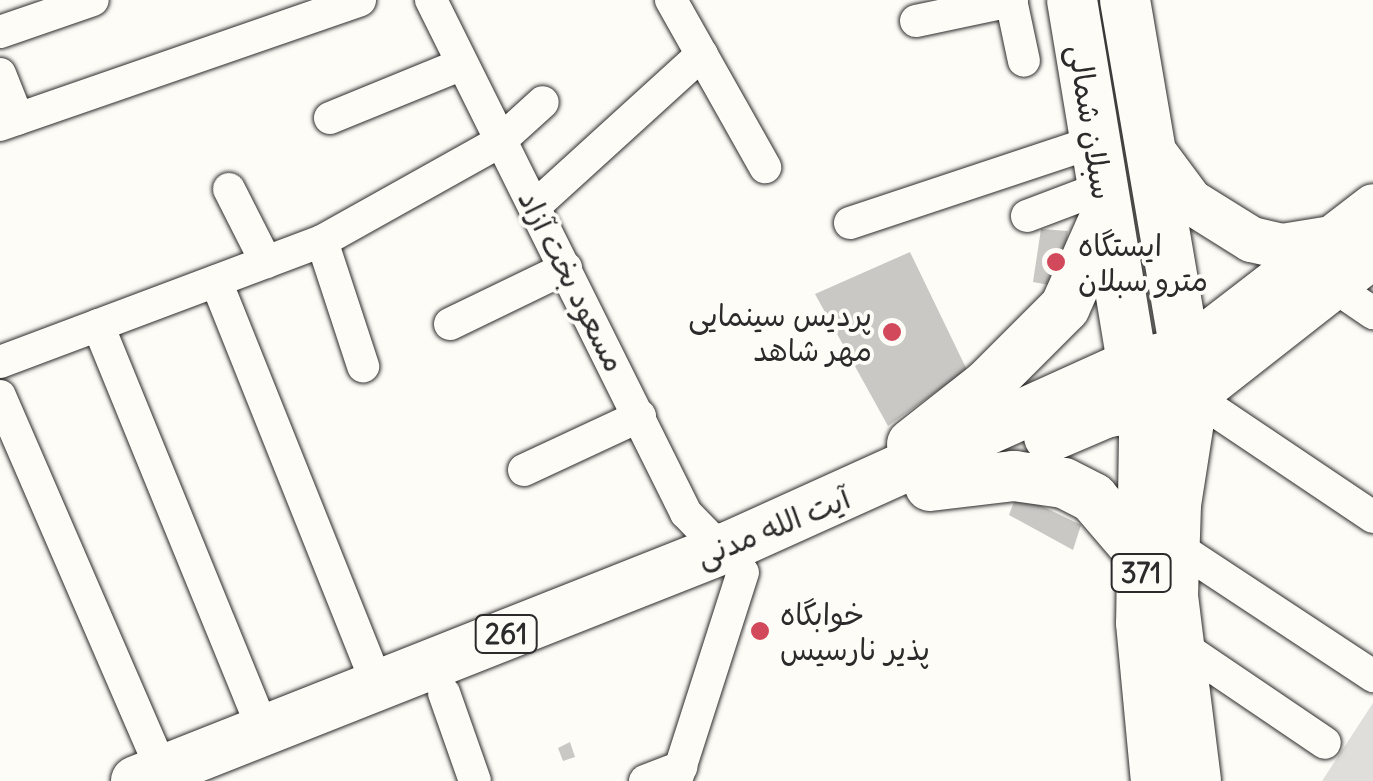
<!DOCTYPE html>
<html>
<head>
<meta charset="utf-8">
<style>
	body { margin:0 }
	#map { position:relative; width:1373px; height:781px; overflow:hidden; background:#fdfcf7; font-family:Delius,"Playpen Sans Arabic",sans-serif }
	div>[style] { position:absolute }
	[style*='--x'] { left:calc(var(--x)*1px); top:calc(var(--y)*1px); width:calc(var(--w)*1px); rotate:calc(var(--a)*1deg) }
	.green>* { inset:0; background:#dfdeda }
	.building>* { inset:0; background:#c9c8c4 }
	.roads { filter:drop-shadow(0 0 2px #2b2b2b) drop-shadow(0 0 2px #2b2b2b) }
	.street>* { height:32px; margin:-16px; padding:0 16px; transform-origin:16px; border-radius:16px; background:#fdfcf7 }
	.secondary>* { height:45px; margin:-22.5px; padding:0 22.5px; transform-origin:22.5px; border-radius:22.5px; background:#fdfcf7 }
	.primary>* { height:50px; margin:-25px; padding:0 25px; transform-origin:25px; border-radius:25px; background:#fdfcf7 }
	.dots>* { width:28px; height:28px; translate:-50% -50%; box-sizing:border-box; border:5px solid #fdfcf7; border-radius:50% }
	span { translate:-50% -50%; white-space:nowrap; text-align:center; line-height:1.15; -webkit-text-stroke:8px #fdfcf7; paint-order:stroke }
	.shield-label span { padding:2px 8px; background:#fdfcf7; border:2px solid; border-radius:8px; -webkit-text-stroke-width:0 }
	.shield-label { font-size:28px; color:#2b2b2b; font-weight:700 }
	.street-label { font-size:30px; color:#2b2b2b }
	.poi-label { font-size:30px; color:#2b2b2b }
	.left { translate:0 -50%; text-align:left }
	.right { translate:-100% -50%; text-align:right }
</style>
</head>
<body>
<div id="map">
	<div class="green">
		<div style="clip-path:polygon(1373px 703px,1373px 781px,1322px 781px)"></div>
	</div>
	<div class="building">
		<div style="clip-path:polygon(1041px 229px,1068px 231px,1060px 287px,1033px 282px)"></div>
		<div style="clip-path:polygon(910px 252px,967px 370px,888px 426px,815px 294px)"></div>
		<div style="clip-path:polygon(1017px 494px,1081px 525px,1073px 550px,1009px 515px)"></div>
		<div style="clip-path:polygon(570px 742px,575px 757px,563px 761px,558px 748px)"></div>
	</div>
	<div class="roads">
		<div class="street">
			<div style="--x:431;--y:0;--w:573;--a:63.57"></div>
			<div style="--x:686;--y:513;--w:33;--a:46"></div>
			<div style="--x:709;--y:537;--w:23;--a:23"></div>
			<div style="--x:671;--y:0;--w:192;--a:60.6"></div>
			<div style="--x:1011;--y:0;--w:62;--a:78"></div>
			<div style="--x:916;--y:21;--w:98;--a:-11.8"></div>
			<div style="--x:0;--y:32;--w:98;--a:-19"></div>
			<div style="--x:0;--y:74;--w:48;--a:68.2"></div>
			<div style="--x:330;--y:118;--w:140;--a:-22.2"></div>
			<div style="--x:0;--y:125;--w:381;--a:-19.1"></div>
			<div style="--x:229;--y:189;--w:82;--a:63.1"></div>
			<div style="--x:534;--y:207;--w:227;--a:-42.3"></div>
			<div style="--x:1027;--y:216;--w:79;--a:-20.7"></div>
			<div style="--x:850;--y:223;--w:256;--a:-18.4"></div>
			<div style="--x:322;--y:241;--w:132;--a:71.8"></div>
			<div style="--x:216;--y:281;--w:434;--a:68.2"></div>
			<div style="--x:1332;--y:285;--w:50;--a:34.3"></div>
			<div style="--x:450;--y:324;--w:129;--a:-25.8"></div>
			<div style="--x:98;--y:325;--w:437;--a:67.8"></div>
			<div style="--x:0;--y:362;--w:344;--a:-20.6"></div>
			<div style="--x:322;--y:241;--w:203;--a:-29.2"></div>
			<div style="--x:499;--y:142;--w:59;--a:-42.3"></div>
			<div style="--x:0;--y:396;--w:408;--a:66.6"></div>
			<div style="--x:1193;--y:396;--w:217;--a:33.9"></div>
			<div style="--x:524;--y:470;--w:128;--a:-25"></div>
			<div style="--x:1173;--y:544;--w:240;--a:33.4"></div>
			<div style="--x:1179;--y:644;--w:176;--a:34.1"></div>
			<div style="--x:444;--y:693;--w:93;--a:70.6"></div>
			<div style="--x:645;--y:781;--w:39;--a:-21"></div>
			<div style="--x:676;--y:781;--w:219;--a:-72.2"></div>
		</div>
		<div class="secondary">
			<div style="--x:1149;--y:146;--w:69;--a:53.3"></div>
			<div style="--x:1190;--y:201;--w:72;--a:31.9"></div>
			<div style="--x:1251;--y:239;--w:32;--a:13"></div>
			<div style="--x:1282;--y:246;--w:50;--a:-9.3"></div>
			<div style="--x:1181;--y:354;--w:242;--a:-37.6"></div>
			<div style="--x:1193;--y:396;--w:229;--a:-38.1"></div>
		</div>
		<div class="primary">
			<div style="--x:1072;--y:0;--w:443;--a:80.6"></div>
			<div style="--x:1144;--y:437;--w:186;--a:90.9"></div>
			<div style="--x:1141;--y:623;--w:159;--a:84.6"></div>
			<div style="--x:1125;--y:0;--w:402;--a:80.3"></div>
			<div style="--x:1193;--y:396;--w:110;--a:98.9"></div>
			<div style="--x:1176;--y:505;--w:91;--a:91.9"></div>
			<div style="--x:1173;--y:596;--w:186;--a:82.9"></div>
			<div style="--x:1049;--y:437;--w:61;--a:-23.2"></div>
			<div style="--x:1105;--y:413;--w:90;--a:-10.9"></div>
			<div style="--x:912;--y:444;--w:95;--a:-38.2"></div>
			<div style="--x:987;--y:385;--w:110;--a:-45"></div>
			<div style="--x:1065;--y:307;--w:98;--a:-66"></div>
			<div style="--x:930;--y:486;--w:85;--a:-6.8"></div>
			<div style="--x:1014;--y:476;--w:50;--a:8"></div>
			<div style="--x:1064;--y:483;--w:33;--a:27"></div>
			<div style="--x:1093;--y:498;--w:74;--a:49.4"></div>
			<div style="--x:136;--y:781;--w:639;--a:-21.58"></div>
			<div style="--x:730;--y:546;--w:439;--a:-24.3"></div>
			<div style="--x:1130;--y:365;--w:52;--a:-12.2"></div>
		</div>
	</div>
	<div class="dots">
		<div style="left:1056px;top:262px;background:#d1495b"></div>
		<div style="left:892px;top:332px;background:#d1495b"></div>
		<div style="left:760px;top:631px;background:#d1495b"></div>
	</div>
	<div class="shield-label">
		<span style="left:1141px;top:573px">371</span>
		<span style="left:506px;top:634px">261</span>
	</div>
	<div class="street-label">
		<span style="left:1091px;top:122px;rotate:81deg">سبلان شمالی</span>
		<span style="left:572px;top:281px;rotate:63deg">مسعود بخت آزاد</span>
		<span style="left:773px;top:527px;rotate:-22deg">آیت الله مدنی</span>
	</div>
	<div class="poi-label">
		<span class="left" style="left:1078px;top:262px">ایستگاه<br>مترو سبلان</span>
		<span class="right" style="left:872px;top:332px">پردیس سینمایی<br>مهر شاهد</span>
		<span class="left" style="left:780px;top:631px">خوابگاه<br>پذیر نارسیس</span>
	</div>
</div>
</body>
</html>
